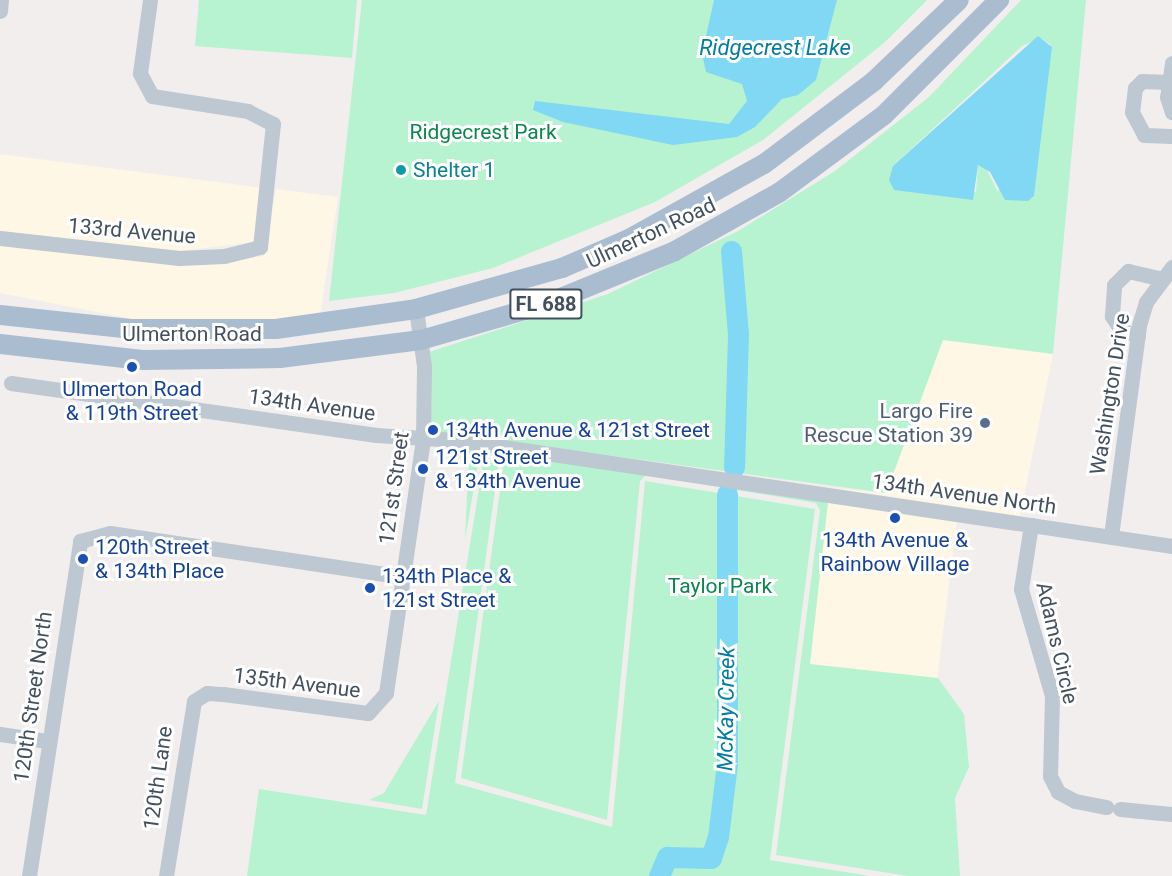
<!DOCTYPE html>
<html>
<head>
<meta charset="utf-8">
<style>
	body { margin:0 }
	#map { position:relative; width:1172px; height:876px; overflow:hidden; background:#f1eeed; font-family:Roboto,sans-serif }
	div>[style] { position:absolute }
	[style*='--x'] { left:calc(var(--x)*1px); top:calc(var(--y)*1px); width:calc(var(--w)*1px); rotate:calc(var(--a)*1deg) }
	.commercial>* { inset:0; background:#fef7e5 }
	.green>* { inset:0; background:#b7f3d0 }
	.water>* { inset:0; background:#80d8f5 }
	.river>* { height:21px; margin:-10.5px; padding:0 10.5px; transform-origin:10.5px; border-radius:10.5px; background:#80d8f5 }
	.minor>* { height:15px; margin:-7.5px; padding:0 7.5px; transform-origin:7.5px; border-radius:7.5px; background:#bdc8d2 }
	.major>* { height:20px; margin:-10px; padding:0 10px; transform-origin:10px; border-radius:10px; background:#aabcd0 }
	.dots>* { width:16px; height:16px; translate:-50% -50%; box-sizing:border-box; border:3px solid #fff; border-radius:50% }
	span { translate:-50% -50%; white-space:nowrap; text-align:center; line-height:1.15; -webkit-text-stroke:6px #fff; paint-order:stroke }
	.shield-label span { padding:2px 4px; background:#fff; border:2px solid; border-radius:4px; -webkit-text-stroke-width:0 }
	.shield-label { font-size:20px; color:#44505d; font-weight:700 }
	.park-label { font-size:21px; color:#0d864e }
	.culture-label { font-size:21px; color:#0d838f }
	.left { translate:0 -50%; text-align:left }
	.street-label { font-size:21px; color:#44505d }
	.transit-label { font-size:21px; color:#164399 }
	.service-label { font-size:21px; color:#4e5e75 }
	.right { translate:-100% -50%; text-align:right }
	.water-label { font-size:22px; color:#027ca4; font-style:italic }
</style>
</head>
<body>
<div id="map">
	<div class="commercial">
		<div style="clip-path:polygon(0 154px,264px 188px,256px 242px,179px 251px,0 231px)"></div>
		<div style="clip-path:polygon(276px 189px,338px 197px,320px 316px,276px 322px,137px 320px,0 293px,0 245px,178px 265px,264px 256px)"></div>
		<div style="clip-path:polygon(943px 340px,1053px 354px,1020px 516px,830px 488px,886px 493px)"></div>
		<div style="clip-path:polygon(828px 502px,957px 521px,937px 680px,810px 665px)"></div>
	</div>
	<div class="green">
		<div style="clip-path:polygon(199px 0,357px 0,352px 58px,195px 46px)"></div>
		<div style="clip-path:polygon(362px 0,927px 0,884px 43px,763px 140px,655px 202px,493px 268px,394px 293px,329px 301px)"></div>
		<div style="clip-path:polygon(evenodd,1021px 0,1086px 0,1053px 354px,943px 340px,886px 493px,430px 431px,429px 352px,608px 294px,738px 231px,835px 171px,929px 97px,1021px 0,1041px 38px,1051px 45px,998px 192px,985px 166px,978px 165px,976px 192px,893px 166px,1022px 46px,1041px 38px)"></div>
		<div style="clip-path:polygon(469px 448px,828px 502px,810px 664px,938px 678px,964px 714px,969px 767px,955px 798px,960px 876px,908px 876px,776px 855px,820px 510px,816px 503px,646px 475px,640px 481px,607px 820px,461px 778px,504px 461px,499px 454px,479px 457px,465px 540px)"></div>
		<div style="clip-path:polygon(484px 458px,499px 460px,455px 783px,612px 827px,645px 481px,815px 509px,770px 860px,870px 876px,247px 876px,259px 789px,426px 815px)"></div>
		<div style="clip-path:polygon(439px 701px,422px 809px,369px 800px,384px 793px)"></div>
	</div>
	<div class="water">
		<div style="clip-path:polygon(714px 0,837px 0,816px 80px,798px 95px,782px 99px,755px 127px,737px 137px,673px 145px,563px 122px,533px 110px,535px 101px,544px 102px,729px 124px,747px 101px,742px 84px,706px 72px,702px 54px)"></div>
		<div style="clip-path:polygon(1038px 36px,1052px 47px,1034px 196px,1028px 201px,1005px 200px,990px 172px,978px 165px,973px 200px,894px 190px,889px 180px,893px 166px)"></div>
	</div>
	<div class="river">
		<div style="--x:731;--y:251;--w:83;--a:85.2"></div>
		<div style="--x:738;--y:334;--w:133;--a:91.7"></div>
		<div style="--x:659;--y:876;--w:21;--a:-67"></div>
		<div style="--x:667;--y:857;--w:44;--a:1.3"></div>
		<div style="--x:711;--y:858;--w:22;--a:-72"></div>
		<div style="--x:718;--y:837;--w:74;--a:-83"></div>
		<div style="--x:727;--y:764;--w:270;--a:-90"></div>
	</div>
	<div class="minor">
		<div style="--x:0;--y:11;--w:11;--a:-85"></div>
		<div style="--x:1172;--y:63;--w:34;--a:98"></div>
		<div style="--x:1167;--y:97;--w:16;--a:72"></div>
		<div style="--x:1169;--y:82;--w:27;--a:-178"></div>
		<div style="--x:1142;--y:81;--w:10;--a:135"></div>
		<div style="--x:1135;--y:88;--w:24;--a:97"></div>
		<div style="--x:1132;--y:112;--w:26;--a:62"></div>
		<div style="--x:1144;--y:135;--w:28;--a:2"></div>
		<div style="--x:0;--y:238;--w:180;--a:6.4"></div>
		<div style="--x:179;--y:258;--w:45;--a:-2.5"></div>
		<div style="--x:224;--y:256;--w:37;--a:-14"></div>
		<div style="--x:260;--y:247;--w:124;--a:-84"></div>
		<div style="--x:273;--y:124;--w:28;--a:-153"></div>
		<div style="--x:248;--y:111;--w:97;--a:-171.1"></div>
		<div style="--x:152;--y:96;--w:26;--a:-118"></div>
		<div style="--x:140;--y:73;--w:74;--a:-82.2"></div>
		<div style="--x:1138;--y:336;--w:18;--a:-161"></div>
		<div style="--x:1121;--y:330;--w:17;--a:-123"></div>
		<div style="--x:1112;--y:316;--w:31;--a:-86"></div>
		<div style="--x:1114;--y:285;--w:20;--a:-45"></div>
		<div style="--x:1128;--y:271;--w:35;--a:13"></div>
		<div style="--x:11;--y:383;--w:369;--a:8.1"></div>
		<div style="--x:376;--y:435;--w:81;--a:3.5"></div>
		<div style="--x:457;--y:440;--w:723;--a:8.43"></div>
		<div style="--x:1031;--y:525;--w:65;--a:98.9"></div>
		<div style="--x:1021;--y:589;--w:111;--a:73.8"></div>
		<div style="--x:1052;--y:696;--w:80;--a:91.4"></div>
		<div style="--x:1050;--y:776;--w:18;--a:63"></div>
		<div style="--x:1058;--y:792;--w:19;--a:28"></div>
		<div style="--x:1075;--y:801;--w:32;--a:11"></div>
		<div style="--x:1111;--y:536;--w:213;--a:-82.4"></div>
		<div style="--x:1139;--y:325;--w:24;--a:-73"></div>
		<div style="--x:1146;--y:302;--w:44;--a:-53.4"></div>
		<div style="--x:0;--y:734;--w:48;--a:8.5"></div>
		<div style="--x:1120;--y:809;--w:52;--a:5.5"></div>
		<div style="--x:29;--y:876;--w:339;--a:-81.3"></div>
		<div style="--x:80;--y:541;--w:31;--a:-15"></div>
		<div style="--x:110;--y:533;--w:296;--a:8.5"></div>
		<div style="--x:166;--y:876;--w:177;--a:-80.9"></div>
		<div style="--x:194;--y:701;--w:15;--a:-32"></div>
		<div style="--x:207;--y:693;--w:16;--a:4"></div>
		<div style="--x:223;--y:694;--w:146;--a:7.5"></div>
		<div style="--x:368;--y:713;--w:27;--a:-48"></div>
		<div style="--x:386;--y:693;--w:257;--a:-81.7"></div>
		<div style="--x:423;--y:439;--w:73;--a:-89.2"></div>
		<div style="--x:424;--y:366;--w:58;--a:-98"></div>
	</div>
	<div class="major">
		<div style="--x:0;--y:315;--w:131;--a:6.1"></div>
		<div style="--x:130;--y:329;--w:146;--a:0"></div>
		<div style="--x:276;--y:329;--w:141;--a:-8.1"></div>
		<div style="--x:416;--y:309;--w:152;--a:-15.7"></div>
		<div style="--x:562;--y:268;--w:73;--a:-23.4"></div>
		<div style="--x:629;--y:239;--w:154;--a:-29.1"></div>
		<div style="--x:764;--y:164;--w:138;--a:-37"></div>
		<div style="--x:874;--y:81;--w:117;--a:-43.6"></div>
		<div style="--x:0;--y:344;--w:143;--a:6.4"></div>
		<div style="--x:142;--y:360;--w:138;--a:-0.8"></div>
		<div style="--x:280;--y:358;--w:142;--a:-7.3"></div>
		<div style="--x:421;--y:340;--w:130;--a:-16.1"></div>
		<div style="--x:546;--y:304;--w:139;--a:-22.3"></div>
		<div style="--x:675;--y:251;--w:120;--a:-29.3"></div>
		<div style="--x:780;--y:192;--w:129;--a:-36.5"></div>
		<div style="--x:884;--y:115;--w:163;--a:-45"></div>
	</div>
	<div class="dots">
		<div style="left:401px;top:170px;background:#0f9aa8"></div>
		<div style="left:132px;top:367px;background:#1a4fb4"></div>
		<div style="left:985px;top:423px;background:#5c6f8a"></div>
		<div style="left:433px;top:430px;background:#1a4fb4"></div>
		<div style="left:423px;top:469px;background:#1a4fb4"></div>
		<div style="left:895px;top:518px;background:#1a4fb4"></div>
		<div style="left:83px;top:559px;background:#1a4fb4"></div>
		<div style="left:370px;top:588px;background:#1a4fb4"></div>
	</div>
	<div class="shield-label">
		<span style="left:546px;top:304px">FL 688</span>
	</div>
	<div class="park-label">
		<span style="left:483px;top:132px">Ridgecrest Park</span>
		<span style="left:720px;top:586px">Taylor Park</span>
	</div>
	<div class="culture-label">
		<span class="left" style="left:413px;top:170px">Shelter 1</span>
	</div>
	<div class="street-label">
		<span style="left:132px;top:231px;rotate:5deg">133rd Avenue</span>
		<span style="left:651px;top:233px;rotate:-25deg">Ulmerton Road</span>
		<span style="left:192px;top:334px">Ulmerton Road</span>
		<span style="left:1110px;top:394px;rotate:-81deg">Washington Drive</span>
		<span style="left:312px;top:405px;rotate:8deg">134th Avenue</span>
		<span style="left:394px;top:488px;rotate:-82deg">121st Street</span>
		<span style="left:964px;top:494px;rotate:8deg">134th Avenue North</span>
		<span style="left:1057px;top:643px;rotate:77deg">Adams Circle</span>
		<span style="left:297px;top:683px;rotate:7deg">135th Avenue</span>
		<span style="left:33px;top:697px;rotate:-82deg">120th Street North</span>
		<span style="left:158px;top:778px;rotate:-82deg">120th Lane</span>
	</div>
	<div class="transit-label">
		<span style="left:132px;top:401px">Ulmerton Road<br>&amp; 119th Street</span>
		<span class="left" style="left:445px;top:430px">134th Avenue &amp; 121st Street</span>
		<span class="left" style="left:435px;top:469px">121st Street<br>&amp; 134th Avenue</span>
		<span style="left:895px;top:552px">134th Avenue &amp;<br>Rainbow Village</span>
		<span class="left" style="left:95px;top:559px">120th Street<br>&amp; 134th Place</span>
		<span class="left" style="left:382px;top:588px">134th Place &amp;<br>121st Street</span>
	</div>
	<div class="service-label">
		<span class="right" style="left:973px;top:423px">Largo Fire<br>Rescue Station 39</span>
	</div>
	<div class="water-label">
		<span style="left:775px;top:48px">Ridgecrest Lake</span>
		<span style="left:726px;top:709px;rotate:-89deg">McKay Creek</span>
	</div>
</div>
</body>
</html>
